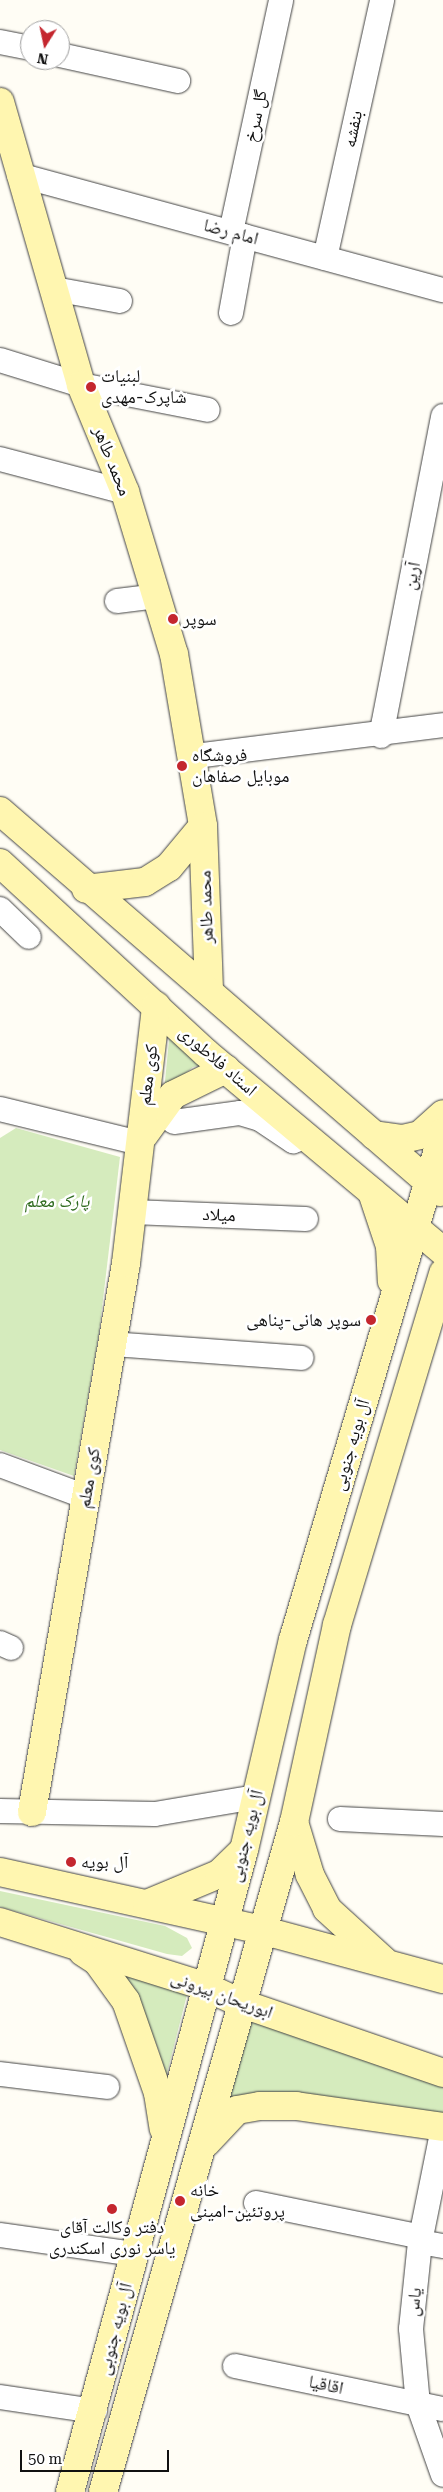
<!DOCTYPE html>
<html>
<head>
<meta charset="utf-8">
<style>
	body { margin:0 }
	#map { position:relative; width:443px; height:2492px; overflow:hidden; background:#fffdf5; font-family:"Roboto Serif","Noto Naskh Arabic",serif }
	div>[style] { position:absolute }
	[style*='--x'] { left:calc(var(--x)*1px); top:calc(var(--y)*1px); width:calc(var(--w)*1px); rotate:calc(var(--a)*1deg) }
	.green>* { inset:0; background:#d5ebbd }
	.roads { filter:drop-shadow(0 0 1px #444) drop-shadow(0 0 1px #444) }
	.street>* { height:24px; margin:-12px; padding:0 12px; transform-origin:12px; border-radius:12px; background:#fff }
	.secondary>* { height:28px; margin:-14px; padding:0 14px; transform-origin:14px; border-radius:14px; background:#fff6b0 }
	.dots>* { width:14px; height:14px; translate:-50% -50%; box-sizing:border-box; border:2px solid #fff; border-radius:50% }
	span { translate:-50% -50%; white-space:nowrap; text-align:center; line-height:1.15; -webkit-text-stroke:5px #fff; paint-order:stroke }
	.street-label { font-size:18px; color:#111 }
	.poi-label { font-size:18px; color:#111 }
	.left { translate:0 -50%; text-align:left }
	.right { translate:-100% -50%; text-align:right }
	.park-label { font-size:18px; color:#2f6b1f; font-style:italic }
	.north { position:absolute; left:20px; top:20px; width:50px; height:50px; box-sizing:border-box; background:#fff; border:1px solid #a0a0a0; border-radius:50%; rotate:190deg; font-size:14px; font-weight:700; line-height:20px; text-align:center; color:#111 }
	.north::after { content:''; display:block; margin:auto; width:18px; height:22px; background:#c4262e; clip-path:polygon(50% 0,100% 100%,50% 72%,0 100%) }
	.scale { position:absolute; left:20px; top:2450px; width:149px; height:22px; box-sizing:border-box; border:2px solid #111; border-top:0; padding-left:6px; font-size:15px; line-height:18px; white-space:nowrap; color:#111; -webkit-text-stroke:4px #fff; paint-order:stroke }
</style>
</head>
<body>
<div id="map">
	<div class="green">
		<div style="clip-path:polygon(170px 1030px,206px 1064px,193px 1067px,164px 1091px)"></div>
		<div style="clip-path:polygon(16px 1128px,120px 1157px,99px 1333px,74px 1476px,0 1450px,0 1138px)"></div>
		<div style="clip-path:polygon(0 1891px,165px 1926px,187px 1938px,192px 1948px,182px 1956px,167px 1954px,0 1907px)"></div>
		<div style="clip-path:polygon(108px 1960px,189px 1987px,165px 2081px,159px 2051px,146px 2019px)"></div>
		<div style="clip-path:polygon(250px 2021px,443px 2083px,443px 2116px,228px 2105px)"></div>
	</div>
	<div class="roads">
		<div class="street">
			<div style="--x:0;--y:42;--w:31;--a:11"></div>
			<div style="--x:60;--y:55;--w:121;--a:12.4"></div>
			<div style="--x:19;--y:175;--w:439;--a:15.2"></div>
			<div style="--x:231;--y:232;--w:237;--a:-77.8"></div>
			<div style="--x:325;--y:258;--w:264;--a:-77.5"></div>
			<div style="--x:54;--y:289;--w:67;--a:10.3"></div>
			<div style="--x:231;--y:313;--w:78;--a:-79.7"></div>
			<div style="--x:0;--y:360;--w:85;--a:17.2"></div>
			<div style="--x:81;--y:385;--w:129;--a:11.1"></div>
			<div style="--x:0;--y:459;--w:129;--a:14.8"></div>
			<div style="--x:117;--y:601;--w:40;--a:-7.1"></div>
			<div style="--x:381;--y:736;--w:326;--a:-79"></div>
			<div style="--x:195;--y:756;--w:250;--a:-7.1"></div>
			<div style="--x:0;--y:909;--w:40;--a:44"></div>
			<div style="--x:0;--y:1109;--w:144;--a:13.7"></div>
			<div style="--x:174;--y:1122;--w:67;--a:-7.8"></div>
			<div style="--x:240;--y:1113;--w:21;--a:17"></div>
			<div style="--x:260;--y:1119;--w:40;--a:34"></div>
			<div style="--x:293;--y:1141;--w:15;--a:-16"></div>
			<div style="--x:132;--y:1212;--w:174;--a:2.3"></div>
			<div style="--x:112;--y:1344;--w:190;--a:4.2"></div>
			<div style="--x:0;--y:1465;--w:92;--a:20.4"></div>
			<div style="--x:0;--y:1643;--w:12;--a:24"></div>
			<div style="--x:0;--y:1811;--w:155;--a:1.1"></div>
			<div style="--x:155;--y:1814;--w:102;--a:-9.6"></div>
			<div style="--x:340;--y:1819;--w:103;--a:2.8"></div>
			<div style="--x:0;--y:2074;--w:108;--a:6.9"></div>
			<div style="--x:443;--y:2128;--w:116;--a:101.4"></div>
			<div style="--x:420;--y:2242;--w:87;--a:95.9"></div>
			<div style="--x:411;--y:2329;--w:75;--a:84.7"></div>
			<div style="--x:418;--y:2404;--w:75;--a:70.6"></div>
			<div style="--x:256;--y:2203;--w:168;--a:11.6"></div>
			<div style="--x:0;--y:2235;--w:135;--a:8.1"></div>
			<div style="--x:420;--y:2242;--w:23;--a:10"></div>
			<div style="--x:235;--y:2366;--w:212;--a:11.7"></div>
			<div style="--x:0;--y:2397;--w:96;--a:8.4"></div>
		</div>
		<div class="secondary">
			<div style="--x:0;--y:102;--w:294;--a:74"></div>
			<div style="--x:81;--y:385;--w:116;--a:67.6"></div>
			<div style="--x:125;--y:492;--w:169;--a:73.2"></div>
			<div style="--x:174;--y:654;--w:174;--a:80.4"></div>
			<div style="--x:203;--y:826;--w:163;--a:87.9"></div>
			<div style="--x:0;--y:811;--w:582;--a:40.89"></div>
			<div style="--x:0;--y:863;--w:280;--a:42.7"></div>
			<div style="--x:206;--y:1053;--w:309;--a:39.9"></div>
			<div style="--x:86;--y:889;--w:59;--a:-6.8"></div>
			<div style="--x:145;--y:882;--w:28;--a:-32"></div>
			<div style="--x:169;--y:867;--w:53;--a:-50.3"></div>
			<div style="--x:144;--y:1135;--w:49;--a:-54.1"></div>
			<div style="--x:173;--y:1095;--w:59;--a:-26.1"></div>
			<div style="--x:374;--y:1135;--w:29;--a:8"></div>
			<div style="--x:403;--y:1139;--w:17;--a:-13"></div>
			<div style="--x:420;--y:1135;--w:31;--a:-42"></div>
			<div style="--x:372;--y:1192;--w:57;--a:71.6"></div>
			<div style="--x:390;--y:1246;--w:35;--a:87"></div>
			<div style="--x:32;--y:1812;--w:557;--a:-80.28"></div>
			<div style="--x:126;--y:1263;--w:259;--a:-83.3"></div>
			<div style="--x:294;--y:1822;--w:55;--a:73.2"></div>
			<div style="--x:310;--y:1875;--w:38;--a:63"></div>
			<div style="--x:327;--y:1909;--w:77;--a:42.4"></div>
			<div style="--x:0;--y:1872;--w:267;--a:12.5"></div>
			<div style="--x:261;--y:1930;--w:188;--a:15.1"></div>
			<div style="--x:147;--y:1904;--w:78;--a:-22.6"></div>
			<div style="--x:219;--y:1874;--w:33;--a:-44"></div>
			<div style="--x:0;--y:1922;--w:214;--a:17.4"></div>
			<div style="--x:204;--y:1986;--w:40;--a:25"></div>
			<div style="--x:240;--y:2003;--w:215;--a:19"></div>
			<div style="--x:83;--y:1952;--w:17;--a:33"></div>
			<div style="--x:97;--y:1961;--w:49;--a:54.1"></div>
			<div style="--x:126;--y:2001;--w:97;--a:70.8"></div>
			<div style="--x:158;--y:2093;--w:36;--a:81"></div>
			<div style="--x:206;--y:2143;--w:45;--a:-46.8"></div>
			<div style="--x:237;--y:2110;--w:23;--a:-10"></div>
			<div style="--x:260;--y:2106;--w:36;--a:0"></div>
			<div style="--x:296;--y:2106;--w:148;--a:8.1"></div>
			<div style="--x:70;--y:2492;--w:665;--a:-74.84"></div>
			<div style="--x:244;--y:1850;--w:216;--a:-76.9"></div>
			<div style="--x:293;--y:1640;--w:529;--a:-73.52"></div>
			<div style="--x:103;--y:2492;--w:697;--a:-74.09"></div>
			<div style="--x:294;--y:1822;--w:202;--a:-77.7"></div>
			<div style="--x:337;--y:1625;--w:368;--a:-73.2"></div>
		</div>
	</div>
	<div class="dots">
		<div style="left:91px;top:387px;background:#c4262e"></div>
		<div style="left:173px;top:619px;background:#c4262e"></div>
		<div style="left:182px;top:766px;background:#c4262e"></div>
		<div style="left:371px;top:1320px;background:#c4262e"></div>
		<div style="left:71px;top:1862px;background:#c4262e"></div>
		<div style="left:180px;top:2201px;background:#c4262e"></div>
		<div style="left:112px;top:2209px;background:#c4262e"></div>
	</div>
	<div class="street-label">
		<span style="left:256px;top:116px;rotate:-78deg">گل سرخ</span>
		<span style="left:353px;top:129px;rotate:-78deg">بنفشه</span>
		<span style="left:231px;top:232px;rotate:15deg">امام رضا</span>
		<span style="left:112px;top:461px;rotate:68deg">محمد طاهر</span>
		<span style="left:412px;top:576px;rotate:-79deg">آرین</span>
		<span style="left:206px;top:907px;rotate:-92deg">محمد طاهر</span>
		<span style="left:218px;top:1061px;rotate:41deg">استاد فلاطوری</span>
		<span style="left:148px;top:1075px;rotate:-83deg">کوی معلم</span>
		<span style="left:219px;top:1215px;rotate:2deg">میلاد</span>
		<span style="left:351px;top:1445px;rotate:-74deg">آل بویه جنوبی</span>
		<span style="left:89px;top:1478px;rotate:-80deg">کوی معلم</span>
		<span style="left:246px;top:1836px;rotate:-76deg">آل بویه جنوبی</span>
		<span style="left:222px;top:1995px;rotate:20deg">ابوریحان بیرونی</span>
		<span style="left:414px;top:2302px;rotate:-84deg">یاس</span>
		<span style="left:115px;top:2329px;rotate:-76deg">آل بویه جنوبی</span>
		<span style="left:326px;top:2385px;rotate:12deg">اقاقیا</span>
	</div>
	<div class="poi-label">
		<span class="left" style="left:101px;top:387px">لبنیات<br>شاپرک-مهدی</span>
		<span class="left" style="left:183px;top:619px">سوپر</span>
		<span class="left" style="left:192px;top:766px">فروشگاه<br>موبایل صفاهان</span>
		<span class="right" style="left:361px;top:1320px">سوپر هانی-پناهی</span>
		<span class="left" style="left:81px;top:1862px">آل بویه</span>
		<span class="left" style="left:190px;top:2201px">خانه<br>پروتئین-امینی</span>
		<span style="left:112px;top:2238px">دفتر وکالت آقای<br>یاسر نوری اسکندری</span>
	</div>
	<div class="park-label">
		<span style="left:57px;top:1201px">پارک معلم</span>
	</div>
	<div class="north">N</div>
	<div class="scale">50 m</div>
</div>
</body>
</html>
